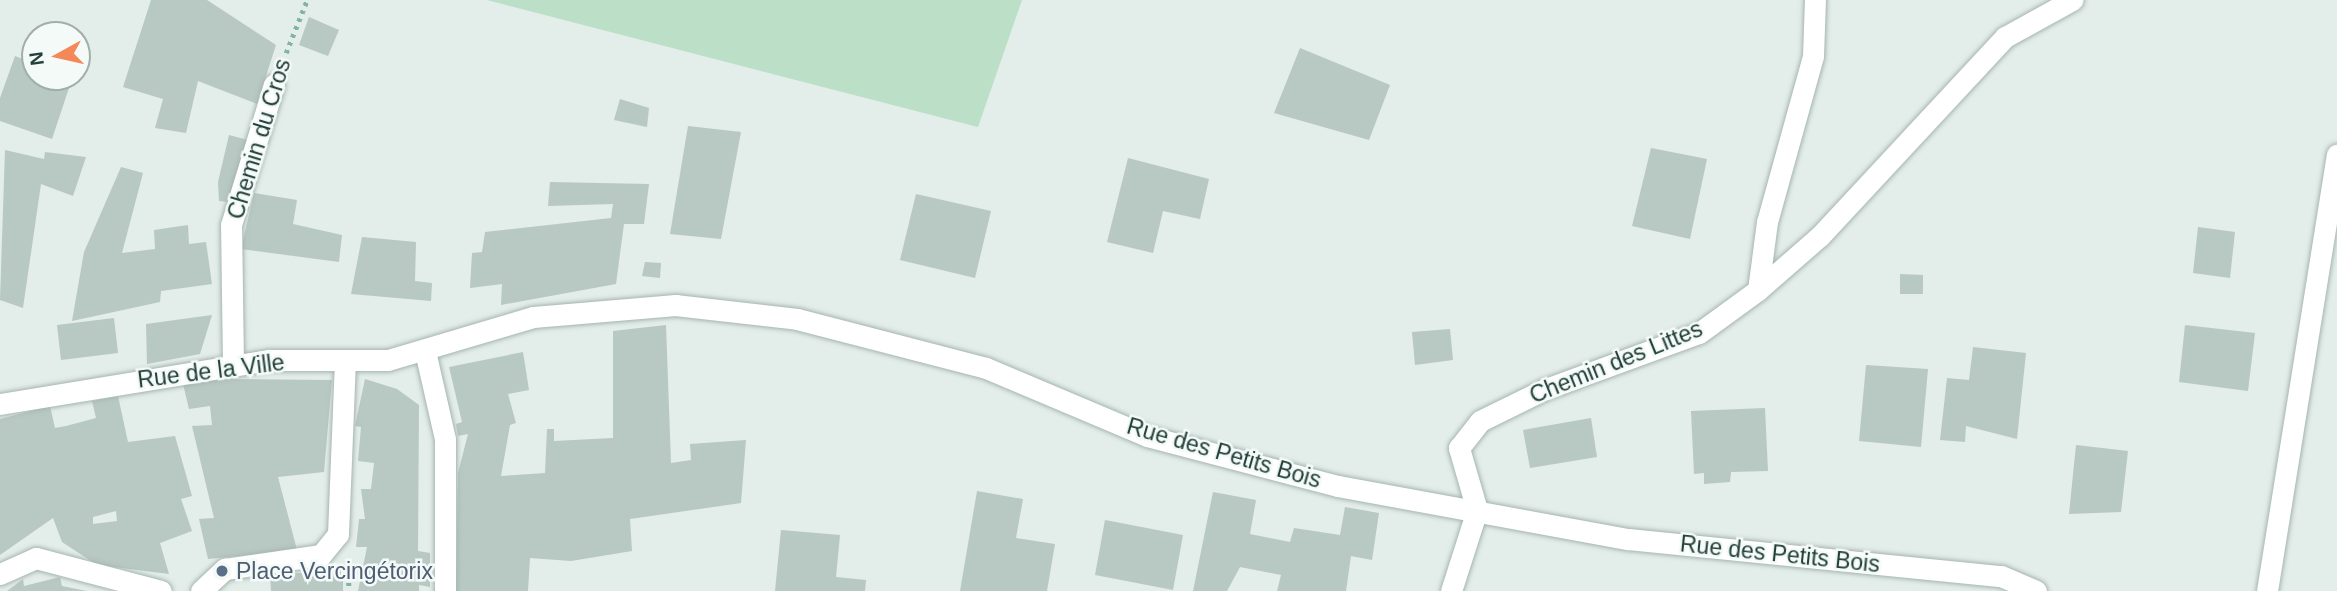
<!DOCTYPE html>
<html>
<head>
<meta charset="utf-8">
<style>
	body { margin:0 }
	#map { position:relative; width:2337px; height:591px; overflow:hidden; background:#e3ede9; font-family:Arial,sans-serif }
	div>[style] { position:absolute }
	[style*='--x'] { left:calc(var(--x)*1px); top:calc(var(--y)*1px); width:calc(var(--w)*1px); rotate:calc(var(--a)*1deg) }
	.green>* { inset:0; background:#bbdfc7 }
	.building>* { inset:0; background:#b8c8c2 }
	.path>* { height:4.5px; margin-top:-2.25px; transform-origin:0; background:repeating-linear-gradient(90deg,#83b2a6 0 3.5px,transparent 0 8.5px) }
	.roads { filter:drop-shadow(0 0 2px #a5b5b1) drop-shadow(0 0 2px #a5b5b1) }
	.minor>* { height:21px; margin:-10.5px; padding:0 10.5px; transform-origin:10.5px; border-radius:10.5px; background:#fff }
	.dots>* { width:19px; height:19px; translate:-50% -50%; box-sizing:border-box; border:4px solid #f4faf7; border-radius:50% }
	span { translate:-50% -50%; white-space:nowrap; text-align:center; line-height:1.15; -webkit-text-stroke:5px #f4faf7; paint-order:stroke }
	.street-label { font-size:23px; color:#223f39 }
	.service-label { font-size:23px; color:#4e5e75 }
	.left { translate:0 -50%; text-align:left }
	.north { position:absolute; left:21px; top:21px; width:70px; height:70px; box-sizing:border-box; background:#f4faf7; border:2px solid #a0afab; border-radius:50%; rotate:262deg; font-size:19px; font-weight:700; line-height:28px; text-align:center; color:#223f39 }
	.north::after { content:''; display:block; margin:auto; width:24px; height:32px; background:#f58859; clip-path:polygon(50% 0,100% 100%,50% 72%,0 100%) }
</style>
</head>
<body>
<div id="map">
	<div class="green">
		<div style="clip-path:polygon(487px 0,1022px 0,978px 127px)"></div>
	</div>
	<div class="building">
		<div style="clip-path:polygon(151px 0,207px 0,276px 45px,257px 104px,198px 81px,186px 133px,155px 128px,163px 99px,123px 87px)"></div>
		<div style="clip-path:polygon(309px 17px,339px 30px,328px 56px,299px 45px)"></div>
		<div style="clip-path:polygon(1300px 48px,1390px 85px,1369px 140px,1274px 113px)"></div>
		<div style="clip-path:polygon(15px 56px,35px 64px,35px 77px,72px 79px,52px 139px,0 121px,0 98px)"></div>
		<div style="clip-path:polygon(620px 99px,649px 108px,647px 127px,614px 120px)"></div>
		<div style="clip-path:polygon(688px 126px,741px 132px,721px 239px,670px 234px)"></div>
		<div style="clip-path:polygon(229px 135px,248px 140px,229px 202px,219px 201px,218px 182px)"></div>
		<div style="clip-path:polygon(1651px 148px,1707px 159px,1690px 239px,1632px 226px)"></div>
		<div style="clip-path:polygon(5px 150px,44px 159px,45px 152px,86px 157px,73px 196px,41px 184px,23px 308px,0 300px)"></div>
		<div style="clip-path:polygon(1128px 158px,1209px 179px,1200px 219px,1163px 211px,1153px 253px,1107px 242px)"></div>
		<div style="clip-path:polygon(121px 167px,143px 173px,122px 253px,155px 249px,154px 230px,188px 225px,189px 244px,206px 242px,212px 284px,161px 291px,160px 302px,72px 321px,84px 252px)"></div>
		<div style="clip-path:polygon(550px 182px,649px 184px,644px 224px,624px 224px,616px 284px,501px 305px,502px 284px,470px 288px,472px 253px,482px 252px,485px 232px,611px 218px,613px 204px,548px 206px)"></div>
		<div style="clip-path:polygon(254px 193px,297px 200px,293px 224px,342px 235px,339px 262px,241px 249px)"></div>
		<div style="clip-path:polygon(916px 194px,991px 211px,975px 278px,900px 260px)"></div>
		<div style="clip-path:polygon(2198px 227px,2235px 232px,2230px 278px,2193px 273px)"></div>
		<div style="clip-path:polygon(362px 237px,416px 242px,415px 281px,432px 283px,431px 301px,351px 294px)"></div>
		<div style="clip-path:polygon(645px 262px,661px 263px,660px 278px,642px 276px)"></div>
		<div style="clip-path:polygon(1900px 274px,1923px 275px,1923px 294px,1900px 294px)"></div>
		<div style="clip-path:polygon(212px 315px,200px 354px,147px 364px,146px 324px)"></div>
		<div style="clip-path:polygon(114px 318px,118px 353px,61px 360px,57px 325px)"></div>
		<div style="clip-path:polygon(666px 325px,671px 463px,691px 460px,690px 444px,746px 440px,741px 503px,630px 519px,632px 551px,571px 561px,530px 558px,528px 591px,456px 591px,458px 473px,468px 434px,458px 436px,456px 424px,462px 422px,449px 367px,523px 352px,529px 390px,508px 394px,516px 423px,510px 425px,501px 476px,545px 473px,547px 429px,554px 429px,554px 441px,613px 438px,613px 331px)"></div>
		<div style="clip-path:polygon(2185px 325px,2255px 333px,2248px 391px,2179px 382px)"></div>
		<div style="clip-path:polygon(1450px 329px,1453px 360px,1415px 365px,1412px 332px)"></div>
		<div style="clip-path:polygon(1973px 347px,2026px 353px,2017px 439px,1966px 426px,1965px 442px,1940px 440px,1947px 378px,1969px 380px)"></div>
		<div style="clip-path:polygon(1866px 365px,1928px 369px,1921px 447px,1859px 441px)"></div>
		<div style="clip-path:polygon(218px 379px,332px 380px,324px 472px,278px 477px,297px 550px,208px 559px,199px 519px,214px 518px,192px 426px,212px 425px,210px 406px,189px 409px,183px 384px)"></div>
		<div style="clip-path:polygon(365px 379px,397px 389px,419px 405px,418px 551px,430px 553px,430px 587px,419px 585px,419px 591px,358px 591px,367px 547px,356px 547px,359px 519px,365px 519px,361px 489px,371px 489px,374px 463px,358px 461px,361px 427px,355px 426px)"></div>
		<div style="clip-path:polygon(evenodd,118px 396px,128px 442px,175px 436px,192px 496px,181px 499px,192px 531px,160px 543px,169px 574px,97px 565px,62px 542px,53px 518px,0 555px,0 419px,50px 406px,55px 428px,66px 426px,96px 418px,92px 401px,118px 396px,116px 511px,117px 521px,93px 524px,93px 517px,116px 511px)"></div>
		<div style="clip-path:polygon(1765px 408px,1768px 471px,1731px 472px,1730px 482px,1704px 484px,1704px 473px,1694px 474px,1691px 411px)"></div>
		<div style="clip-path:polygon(1591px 418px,1597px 457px,1530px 468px,1523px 430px)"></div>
		<div style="clip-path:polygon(2076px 445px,2128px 451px,2121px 512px,2069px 514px)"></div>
		<div style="clip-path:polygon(977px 491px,1023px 499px,1016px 538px,1055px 544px,1047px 591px,960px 591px)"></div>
		<div style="clip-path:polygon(1213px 492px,1256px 500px,1250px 534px,1290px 542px,1294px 528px,1340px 535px,1345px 507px,1379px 513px,1372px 560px,1351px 556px,1346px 591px,1277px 591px,1281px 575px,1240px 567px,1227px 591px,1193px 591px)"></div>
		<div style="clip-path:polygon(1105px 520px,1183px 535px,1173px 590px,1095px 575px)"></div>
		<div style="clip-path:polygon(781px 530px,840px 535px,836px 577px,866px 580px,865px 591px,775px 591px)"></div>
		<div style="clip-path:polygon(343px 570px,343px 591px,271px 591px,270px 575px)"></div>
		<div style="clip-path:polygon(60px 577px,62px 586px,87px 591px,7px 591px,23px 579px,24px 586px)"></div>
	</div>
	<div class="path">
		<div style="--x:286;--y:53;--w:57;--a:-68.4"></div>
		<div style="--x:349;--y:574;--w:17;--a:90"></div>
	</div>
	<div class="roads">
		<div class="minor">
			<div style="--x:1758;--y:290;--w:82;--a:-41.1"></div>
			<div style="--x:1820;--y:236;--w:272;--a:-47.1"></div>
			<div style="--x:2005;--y:37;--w:77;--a:-28.9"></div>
			<div style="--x:425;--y:351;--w:90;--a:77.2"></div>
			<div style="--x:445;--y:439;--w:152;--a:90"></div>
			<div style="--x:233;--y:365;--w:140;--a:-90.8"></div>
			<div style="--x:231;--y:225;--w:147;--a:-73"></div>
			<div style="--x:0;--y:404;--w:273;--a:-9.3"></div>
			<div style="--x:269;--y:360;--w:119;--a:0"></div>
			<div style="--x:388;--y:360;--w:151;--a:-16.5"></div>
			<div style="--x:533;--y:317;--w:143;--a:-4.8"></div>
			<div style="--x:675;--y:305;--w:123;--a:6.5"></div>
			<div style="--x:797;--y:319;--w:195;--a:14.5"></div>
			<div style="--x:986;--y:368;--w:175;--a:22.9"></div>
			<div style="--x:1147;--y:436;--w:197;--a:14.7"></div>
			<div style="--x:1338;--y:486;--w:295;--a:10.4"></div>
			<div style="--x:1628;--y:539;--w:375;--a:5.7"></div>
			<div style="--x:2001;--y:576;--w:38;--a:23"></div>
			<div style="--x:0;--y:574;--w:39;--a:-24"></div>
			<div style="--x:36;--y:558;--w:129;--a:14.8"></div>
			<div style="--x:201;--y:591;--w:33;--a:-43"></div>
			<div style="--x:225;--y:569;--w:97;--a:-8.3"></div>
			<div style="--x:321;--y:555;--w:27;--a:-51"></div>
			<div style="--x:338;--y:534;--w:172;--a:-87.7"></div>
			<div style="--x:1451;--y:591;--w:85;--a:-72.2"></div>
			<div style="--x:1477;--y:510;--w:65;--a:-106.2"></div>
			<div style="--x:1459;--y:448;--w:34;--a:-52"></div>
			<div style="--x:1480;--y:421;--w:70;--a:-26.2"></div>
			<div style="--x:1543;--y:390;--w:166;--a:-20.1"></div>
			<div style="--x:1699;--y:333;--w:73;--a:-36.1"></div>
			<div style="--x:1758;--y:290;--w:69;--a:-82.5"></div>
			<div style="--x:1767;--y:222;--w:172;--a:-74.5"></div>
			<div style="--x:1813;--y:56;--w:56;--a:-88"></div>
			<div style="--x:2267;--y:591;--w:442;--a:-80.9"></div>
		</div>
	</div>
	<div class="dots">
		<div style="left:222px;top:571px;background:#5c6f8a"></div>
	</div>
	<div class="street-label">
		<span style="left:259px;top:139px;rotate:-73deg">Chemin du Cros</span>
		<span style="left:1616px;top:362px;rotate:-22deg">Chemin des Littes</span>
		<span style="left:211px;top:371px;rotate:-7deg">Rue de la Ville</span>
		<span style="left:1224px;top:453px;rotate:16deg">Rue des Petits Bois</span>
		<span style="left:1780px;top:554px;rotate:6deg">Rue des Petits Bois</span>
	</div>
	<div class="service-label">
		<span class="left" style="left:236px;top:571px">Place Vercingétorix</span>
	</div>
	<div class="north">N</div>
</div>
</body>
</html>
